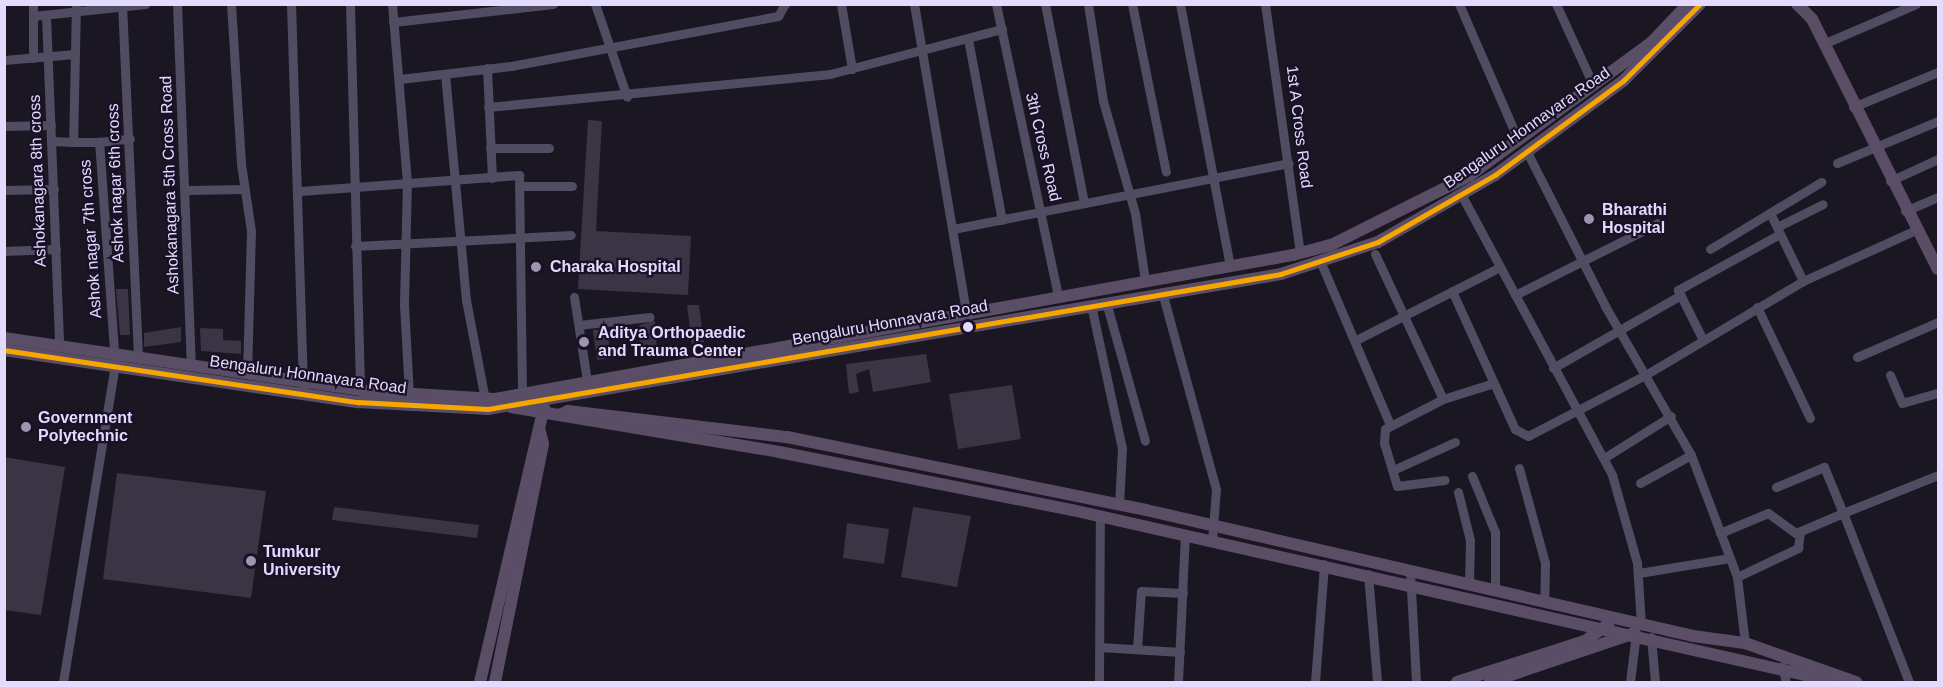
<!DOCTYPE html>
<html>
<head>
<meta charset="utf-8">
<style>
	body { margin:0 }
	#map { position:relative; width:1943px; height:687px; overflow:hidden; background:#1a1622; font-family:Arial,sans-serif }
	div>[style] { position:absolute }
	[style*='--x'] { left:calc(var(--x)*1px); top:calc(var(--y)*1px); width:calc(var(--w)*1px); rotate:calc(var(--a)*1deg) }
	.building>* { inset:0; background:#3a3444 }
	.minor>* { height:9px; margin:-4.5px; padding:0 4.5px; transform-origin:4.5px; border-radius:4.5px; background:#504c62 }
	.major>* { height:12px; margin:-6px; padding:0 6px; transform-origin:6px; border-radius:6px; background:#5a4d66 }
	.bus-1>* { height:4.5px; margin:-2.25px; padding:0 2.25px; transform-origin:2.25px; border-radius:2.25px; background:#f7a600 }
	.dots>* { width:16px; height:16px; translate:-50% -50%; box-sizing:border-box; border:3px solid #191127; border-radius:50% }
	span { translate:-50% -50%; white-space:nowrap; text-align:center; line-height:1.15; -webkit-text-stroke:4.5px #191127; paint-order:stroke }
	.street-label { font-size:16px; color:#e4dafd }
	.poi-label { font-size:16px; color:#e4dafd; font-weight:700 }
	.left { translate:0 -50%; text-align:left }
	.frame { position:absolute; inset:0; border:6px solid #e4dafd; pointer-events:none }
</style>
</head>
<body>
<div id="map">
	<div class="building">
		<div style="clip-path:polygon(588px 120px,602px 121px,596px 231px,691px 236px,688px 295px,578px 289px)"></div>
		<div style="clip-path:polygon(116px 289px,128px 289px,130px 335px,120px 335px)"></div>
		<div style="clip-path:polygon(687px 305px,699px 305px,704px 342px,692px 344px)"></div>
		<div style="clip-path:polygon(655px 321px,657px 351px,640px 352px,639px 325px)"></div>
		<div style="clip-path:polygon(181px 327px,181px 342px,144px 347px,144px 333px)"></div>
		<div style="clip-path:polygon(200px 328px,223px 329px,223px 340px,241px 341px,241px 354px,201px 351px)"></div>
		<div style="clip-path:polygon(607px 329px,611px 358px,597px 360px,593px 330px)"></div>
		<div style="clip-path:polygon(926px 354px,931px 382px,873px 392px,869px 369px,856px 374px,859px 392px,849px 394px,846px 364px)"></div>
		<div style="clip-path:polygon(1012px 385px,1021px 439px,958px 449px,949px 394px)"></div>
		<div style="clip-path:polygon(4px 457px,65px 467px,41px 615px,4px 610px)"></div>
		<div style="clip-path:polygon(117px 473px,266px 491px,251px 598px,103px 579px)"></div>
		<div style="clip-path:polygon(334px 507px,479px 525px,477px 538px,332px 520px)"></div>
		<div style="clip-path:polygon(913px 507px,971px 516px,957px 587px,901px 577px)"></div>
		<div style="clip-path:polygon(847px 523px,889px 529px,884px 564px,843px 558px)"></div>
	</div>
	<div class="minor">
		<div style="--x:33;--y:4;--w:54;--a:90"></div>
		<div style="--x:76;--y:4;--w:138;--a:91.2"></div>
		<div style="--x:73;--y:142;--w:26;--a:0"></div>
		<div style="--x:122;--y:4;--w:353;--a:87.4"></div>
		<div style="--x:177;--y:4;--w:361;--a:87.8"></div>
		<div style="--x:231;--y:4;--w:160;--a:86.4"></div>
		<div style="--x:241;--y:164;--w:68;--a:81.5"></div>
		<div style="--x:251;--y:231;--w:142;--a:91.6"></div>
		<div style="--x:291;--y:4;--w:384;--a:88.2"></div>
		<div style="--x:350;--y:4;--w:386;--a:88.5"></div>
		<div style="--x:392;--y:4;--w:178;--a:85.2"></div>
		<div style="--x:407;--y:181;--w:124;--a:91.4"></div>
		<div style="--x:404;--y:305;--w:90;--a:86.8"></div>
		<div style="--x:595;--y:4;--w:98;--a:71"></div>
		<div style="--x:841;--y:4;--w:66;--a:80.4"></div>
		<div style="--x:914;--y:4;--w:319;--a:80.4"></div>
		<div style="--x:996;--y:4;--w:299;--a:78"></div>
		<div style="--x:1045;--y:4;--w:203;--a:78.9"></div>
		<div style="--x:1088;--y:4;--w:98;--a:81.2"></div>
		<div style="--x:1103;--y:101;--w:116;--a:74.1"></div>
		<div style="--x:1135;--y:213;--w:69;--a:81.6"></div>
		<div style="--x:1132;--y:4;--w:171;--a:78.6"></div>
		<div style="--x:1180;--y:4;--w:267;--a:79.2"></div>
		<div style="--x:1265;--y:4;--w:251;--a:82"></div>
		<div style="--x:1459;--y:4;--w:148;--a:66.5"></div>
		<div style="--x:1556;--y:4;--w:89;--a:65.4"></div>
		<div style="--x:33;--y:16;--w:113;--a:-6.1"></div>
		<div style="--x:46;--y:16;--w:329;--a:87.7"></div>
		<div style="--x:393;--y:22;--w:161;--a:-6.4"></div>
		<div style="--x:968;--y:39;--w:184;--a:79.4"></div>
		<div style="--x:1823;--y:44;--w:101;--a:-23.3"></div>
		<div style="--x:4;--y:60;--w:71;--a:-4.8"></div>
		<div style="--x:487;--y:68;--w:110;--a:87.4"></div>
		<div style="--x:445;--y:74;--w:227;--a:84.7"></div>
		<div style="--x:466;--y:300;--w:102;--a:79.2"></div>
		<div style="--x:400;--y:79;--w:112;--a:-6.7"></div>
		<div style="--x:511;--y:66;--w:272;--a:-10.6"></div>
		<div style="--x:778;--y:16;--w:14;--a:-60"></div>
		<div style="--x:488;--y:107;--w:344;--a:-5.5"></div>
		<div style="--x:830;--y:74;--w:178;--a:-14.7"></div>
		<div style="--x:1853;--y:107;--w:92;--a:-22.4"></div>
		<div style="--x:4;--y:126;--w:47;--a:-1.2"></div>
		<div style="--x:52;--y:141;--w:21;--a:3"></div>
		<div style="--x:490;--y:148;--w:59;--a:0"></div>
		<div style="--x:1527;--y:152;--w:173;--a:63.1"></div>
		<div style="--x:1605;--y:306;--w:172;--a:60"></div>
		<div style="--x:1691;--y:455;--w:130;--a:69.3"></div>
		<div style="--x:1737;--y:577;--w:66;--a:83.1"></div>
		<div style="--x:1837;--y:163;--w:109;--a:-22.6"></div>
		<div style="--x:1890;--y:181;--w:53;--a:-24.6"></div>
		<div style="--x:519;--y:186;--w:53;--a:0"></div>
		<div style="--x:4;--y:190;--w:50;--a:-1.1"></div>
		<div style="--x:188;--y:190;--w:56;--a:-1"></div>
		<div style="--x:300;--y:191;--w:220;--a:-4.2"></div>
		<div style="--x:519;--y:175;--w:219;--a:89.2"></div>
		<div style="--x:1462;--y:196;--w:317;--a:61.7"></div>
		<div style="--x:1612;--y:475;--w:91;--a:74.1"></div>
		<div style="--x:1637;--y:563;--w:62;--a:86.3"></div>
		<div style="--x:1905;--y:211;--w:36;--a:-23"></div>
		<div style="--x:1770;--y:213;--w:76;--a:64.1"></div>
		<div style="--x:1777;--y:227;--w:51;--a:-26.6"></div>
		<div style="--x:953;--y:229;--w:342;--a:-11.1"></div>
		<div style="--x:355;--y:246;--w:216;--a:-2.9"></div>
		<div style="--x:1710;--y:249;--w:130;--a:-31.1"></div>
		<div style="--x:4;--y:251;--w:52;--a:-2.2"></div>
		<div style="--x:1375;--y:254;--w:160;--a:64.9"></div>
		<div style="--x:1443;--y:399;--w:65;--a:152.7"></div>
		<div style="--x:1385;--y:429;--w:14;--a:94"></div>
		<div style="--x:1384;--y:443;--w:45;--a:73.2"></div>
		<div style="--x:1397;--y:486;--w:48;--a:-7.1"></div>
		<div style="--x:1321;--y:263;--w:176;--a:66.9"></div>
		<div style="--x:1452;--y:291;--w:152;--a:65.5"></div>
		<div style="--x:1515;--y:429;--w:15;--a:28"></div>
		<div style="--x:1528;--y:436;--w:134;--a:-27.5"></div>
		<div style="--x:1647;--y:374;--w:182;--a:-30.8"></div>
		<div style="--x:1803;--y:281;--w:124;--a:-24.3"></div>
		<div style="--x:1162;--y:292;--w:204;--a:74.7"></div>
		<div style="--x:1216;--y:489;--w:52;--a:94.4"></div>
		<div style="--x:1515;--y:295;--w:160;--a:-26.7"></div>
		<div style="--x:574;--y:297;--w:85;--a:81.2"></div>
		<div style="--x:1106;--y:302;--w:144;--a:74.3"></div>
		<div style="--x:1091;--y:305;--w:146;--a:77.8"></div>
		<div style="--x:1122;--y:448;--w:57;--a:93"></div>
		<div style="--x:1757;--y:307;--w:123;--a:64.5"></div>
		<div style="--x:579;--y:325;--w:71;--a:-6.4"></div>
		<div style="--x:1702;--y:338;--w:54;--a:-116.6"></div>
		<div style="--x:1678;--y:290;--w:116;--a:-28.8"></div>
		<div style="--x:1356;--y:340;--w:161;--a:-26.9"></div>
		<div style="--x:1857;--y:357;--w:88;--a:-23.4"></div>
		<div style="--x:1553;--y:368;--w:147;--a:-29.7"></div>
		<div style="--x:1890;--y:375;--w:30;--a:67"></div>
		<div style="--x:1902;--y:403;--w:37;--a:-16"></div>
		<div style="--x:1443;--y:399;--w:53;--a:-17.4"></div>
		<div style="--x:1604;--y:458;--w:79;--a:-32.1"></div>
		<div style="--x:1519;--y:468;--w:98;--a:74.7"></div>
		<div style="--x:1545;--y:563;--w:39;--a:91"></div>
		<div style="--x:1393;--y:470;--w:68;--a:-24.3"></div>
		<div style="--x:1472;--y:476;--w:61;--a:67.7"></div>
		<div style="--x:1495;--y:532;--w:59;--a:90"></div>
		<div style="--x:1640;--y:483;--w:58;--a:-28.8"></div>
		<div style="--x:1458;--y:492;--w:49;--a:76"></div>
		<div style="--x:1470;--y:540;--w:45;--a:91.3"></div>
		<div style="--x:1720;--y:533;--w:52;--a:-22.6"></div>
		<div style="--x:1768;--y:513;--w:34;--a:36"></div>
		<div style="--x:1796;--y:533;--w:51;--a:-23.1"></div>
		<div style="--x:1843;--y:513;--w:50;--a:-112.4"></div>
		<div style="--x:1824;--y:467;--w:52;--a:157.4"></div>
		<div style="--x:1410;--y:571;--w:111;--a:86.9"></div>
		<div style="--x:1639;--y:573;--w:92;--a:-9.4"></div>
		<div style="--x:1368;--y:574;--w:108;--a:85.2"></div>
		<div style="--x:1737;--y:577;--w:68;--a:-25.4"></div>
		<div style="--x:1798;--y:548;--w:16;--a:-83"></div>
		<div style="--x:1651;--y:637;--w:45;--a:84.9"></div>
		<div style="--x:1100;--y:647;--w:80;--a:3.6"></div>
		<div style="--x:1137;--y:649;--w:58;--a:-86.1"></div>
		<div style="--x:1141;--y:591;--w:42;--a:2.7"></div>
		<div style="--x:1782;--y:666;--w:16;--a:76"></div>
		<div style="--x:63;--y:682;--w:322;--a:-80.7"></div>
		<div style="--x:115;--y:364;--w:223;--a:-94.1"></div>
		<div style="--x:99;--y:142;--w:31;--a:-6"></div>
		<div style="--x:1099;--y:682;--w:165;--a:-89.7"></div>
		<div style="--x:1178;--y:682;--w:146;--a:-87.3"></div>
		<div style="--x:1315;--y:682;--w:118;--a:-85.6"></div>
		<div style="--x:1630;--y:682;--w:49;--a:-83"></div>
		<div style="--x:1909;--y:682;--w:181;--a:-111.3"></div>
		<div style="--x:1843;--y:513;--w:102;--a:-21.8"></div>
	</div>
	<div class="major">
		<div style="--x:1797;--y:4;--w:21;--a:45"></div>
		<div style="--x:1812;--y:19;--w:280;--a:63.3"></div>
		<div style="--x:4;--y:338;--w:366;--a:8.3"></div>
		<div style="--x:366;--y:391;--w:129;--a:3.5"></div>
		<div style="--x:495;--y:399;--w:811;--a:-10.23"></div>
		<div style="--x:1293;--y:255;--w:39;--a:-15"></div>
		<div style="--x:1331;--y:245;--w:154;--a:-26.6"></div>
		<div style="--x:1469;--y:176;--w:225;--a:-36.2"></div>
		<div style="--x:1651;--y:43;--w:54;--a:-46.5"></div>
		<div style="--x:4;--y:350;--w:358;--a:8.4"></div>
		<div style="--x:358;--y:402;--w:130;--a:3.1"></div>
		<div style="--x:488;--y:409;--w:804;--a:-9.66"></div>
		<div style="--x:1281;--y:274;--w:102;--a:-18.3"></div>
		<div style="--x:1378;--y:242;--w:135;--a:-29.8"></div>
		<div style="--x:1495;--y:175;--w:159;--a:-36.3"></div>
		<div style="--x:1623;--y:81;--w:109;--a:-45"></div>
		<div style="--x:511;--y:407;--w:272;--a:9.5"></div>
		<div style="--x:779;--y:452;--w:299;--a:11.2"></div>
		<div style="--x:1072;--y:510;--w:783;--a:12.69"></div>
		<div style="--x:559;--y:415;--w:10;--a:-24"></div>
		<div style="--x:568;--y:411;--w:221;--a:6.8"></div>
		<div style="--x:787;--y:437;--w:366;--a:11.5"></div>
		<div style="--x:1146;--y:510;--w:561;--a:12.97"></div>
		<div style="--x:1693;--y:636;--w:52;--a:7.7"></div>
		<div style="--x:1745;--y:643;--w:118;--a:19.4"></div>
		<div style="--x:480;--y:682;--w:282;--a:-76.9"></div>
		<div style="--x:495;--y:682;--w:243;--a:-78.6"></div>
		<div style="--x:543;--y:444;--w:13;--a:-103"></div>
		<div style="--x:1457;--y:682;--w:134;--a:-17.8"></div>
		<div style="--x:1585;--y:641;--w:29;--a:-36"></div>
		<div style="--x:1490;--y:682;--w:153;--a:-18.7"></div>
	</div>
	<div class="bus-1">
		<div style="--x:4;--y:350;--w:358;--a:8.4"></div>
		<div style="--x:358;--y:402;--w:130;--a:3.1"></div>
		<div style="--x:488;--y:409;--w:804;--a:-9.66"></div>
		<div style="--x:1281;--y:274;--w:102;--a:-18.3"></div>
		<div style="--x:1378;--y:242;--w:135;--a:-29.8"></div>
		<div style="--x:1495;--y:175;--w:159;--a:-36.3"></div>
		<div style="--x:1623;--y:81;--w:109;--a:-45"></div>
	</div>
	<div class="dots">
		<div style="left:1589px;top:219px;background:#9d95b0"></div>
		<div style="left:536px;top:267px;background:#9d95b0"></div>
		<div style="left:968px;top:327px;background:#e4dafd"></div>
		<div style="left:584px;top:342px;background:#9d95b0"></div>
		<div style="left:26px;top:427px;background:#9d95b0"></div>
		<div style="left:251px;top:561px;background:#9d95b0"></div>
	</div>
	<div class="street-label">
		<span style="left:1299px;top:127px;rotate:83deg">1st A Cross Road</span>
		<span style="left:1527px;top:128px;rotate:-35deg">Bengaluru Honnavara Road</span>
		<span style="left:1043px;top:147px;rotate:77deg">3th Cross Road</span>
		<span style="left:38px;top:181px;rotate:-92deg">Ashokanagara 8th cross</span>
		<span style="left:116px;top:183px;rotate:-92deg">Ashok nagar 6th cross</span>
		<span style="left:170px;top:185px;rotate:-92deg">Ashokanagara 5th Cross Road</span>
		<span style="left:91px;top:239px;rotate:-94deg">Ashok nagar 7th cross</span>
		<span style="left:890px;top:323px;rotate:-10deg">Bengaluru Honnavara Road</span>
		<span style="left:308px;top:375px;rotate:8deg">Bengaluru Honnavara Road</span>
	</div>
	<div class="poi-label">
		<span class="left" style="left:1602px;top:219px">Bharathi<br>Hospital</span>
		<span class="left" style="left:550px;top:267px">Charaka Hospital</span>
		<span class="left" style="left:598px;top:342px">Aditya Orthopaedic<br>and Trauma Center</span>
		<span class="left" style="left:38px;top:427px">Government<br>Polytechnic</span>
		<span class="left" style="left:263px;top:561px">Tumkur<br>University</span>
	</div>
	<div class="frame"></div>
</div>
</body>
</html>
